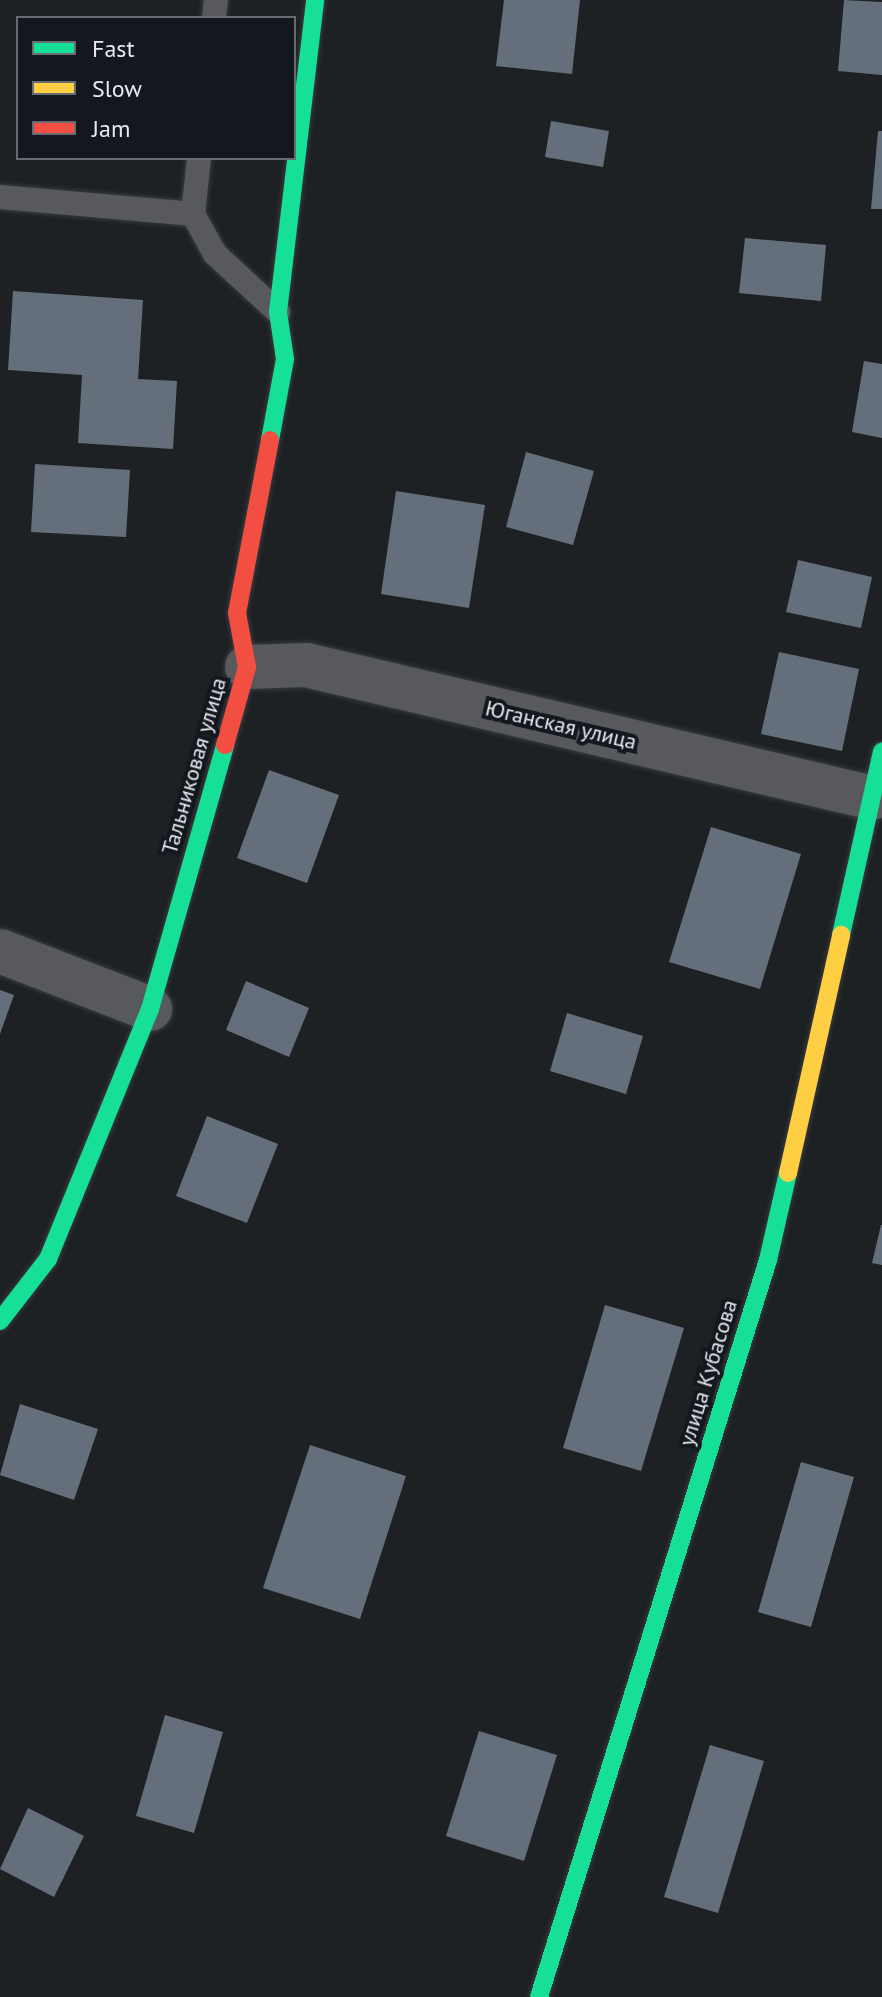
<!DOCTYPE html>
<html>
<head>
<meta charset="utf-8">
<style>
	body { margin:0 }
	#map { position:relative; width:882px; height:1997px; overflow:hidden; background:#1e2124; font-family:"PT Sans",sans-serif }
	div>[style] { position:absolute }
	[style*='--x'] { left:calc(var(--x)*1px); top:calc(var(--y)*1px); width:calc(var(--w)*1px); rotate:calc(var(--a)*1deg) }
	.building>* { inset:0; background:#646f7b }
	.roads { filter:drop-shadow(0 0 2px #383b3e) drop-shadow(0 0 2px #383b3e) }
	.lane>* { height:24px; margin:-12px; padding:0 12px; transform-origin:12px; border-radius:12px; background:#57595c }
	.street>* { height:44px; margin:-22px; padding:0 22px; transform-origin:22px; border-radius:22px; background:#57595c }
	.fast>* { height:18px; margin:-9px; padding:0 9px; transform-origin:9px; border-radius:9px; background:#16e098 }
	.slow>* { height:18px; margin:-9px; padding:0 9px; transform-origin:9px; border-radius:9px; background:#ffcf43 }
	.jam>* { height:18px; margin:-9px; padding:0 9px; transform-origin:9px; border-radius:9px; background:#f24e42 }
	span { translate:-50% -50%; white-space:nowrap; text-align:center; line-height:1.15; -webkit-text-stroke:8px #12181e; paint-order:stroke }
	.street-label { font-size:22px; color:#e6eaef }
	.legend { position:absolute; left:16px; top:16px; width:280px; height:144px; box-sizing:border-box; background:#12181e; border:2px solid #676c72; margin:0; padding:10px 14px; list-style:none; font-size:24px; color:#e6eaef }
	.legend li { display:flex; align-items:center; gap:16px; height:40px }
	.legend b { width:40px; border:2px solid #676c72 }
</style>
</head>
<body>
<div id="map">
	<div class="building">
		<div style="clip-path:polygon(504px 0,580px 0,572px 74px,496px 66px)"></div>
		<div style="clip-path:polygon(844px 0,882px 2px,882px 75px,838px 71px)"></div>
		<div style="clip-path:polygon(551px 121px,609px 131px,603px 167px,545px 157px)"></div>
		<div style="clip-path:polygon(878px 131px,882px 131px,882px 209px,871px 209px)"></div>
		<div style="clip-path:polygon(745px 238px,826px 245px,821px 301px,739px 293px)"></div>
		<div style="clip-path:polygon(13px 291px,143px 300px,138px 379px,177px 381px,173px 449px,78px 443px,82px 375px,8px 370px)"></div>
		<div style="clip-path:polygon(864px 361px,882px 364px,882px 438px,852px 432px)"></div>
		<div style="clip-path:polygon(526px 452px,594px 471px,573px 545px,506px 527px)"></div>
		<div style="clip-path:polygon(35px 464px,130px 470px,126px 537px,31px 532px)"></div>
		<div style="clip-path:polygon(396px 491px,485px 505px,469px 608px,381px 594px)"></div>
		<div style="clip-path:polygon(798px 560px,872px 577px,861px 628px,786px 612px)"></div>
		<div style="clip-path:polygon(779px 652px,859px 669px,842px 751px,761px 734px)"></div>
		<div style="clip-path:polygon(269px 770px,339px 795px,307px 883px,237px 858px)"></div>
		<div style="clip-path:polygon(711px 827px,801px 854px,760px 989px,669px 962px)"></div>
		<div style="clip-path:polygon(246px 981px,309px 1008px,289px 1057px,226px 1030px)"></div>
		<div style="clip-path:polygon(0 990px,14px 995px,0 1034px)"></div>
		<div style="clip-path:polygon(567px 1013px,643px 1036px,626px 1094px,550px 1071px)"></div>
		<div style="clip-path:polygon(207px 1116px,278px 1144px,247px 1223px,176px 1196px)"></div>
		<div style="clip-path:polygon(881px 1225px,882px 1225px,882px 1265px,872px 1263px)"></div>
		<div style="clip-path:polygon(605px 1305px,684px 1328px,641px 1471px,563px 1448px)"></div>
		<div style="clip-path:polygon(20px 1404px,98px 1429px,74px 1500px,0 1475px)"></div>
		<div style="clip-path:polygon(310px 1445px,406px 1476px,360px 1619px,263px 1588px)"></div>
		<div style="clip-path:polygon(801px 1462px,854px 1477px,811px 1627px,758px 1612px)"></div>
		<div style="clip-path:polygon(165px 1715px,223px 1732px,194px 1833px,136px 1816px)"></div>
		<div style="clip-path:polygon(479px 1731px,557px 1755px,524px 1861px,446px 1836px)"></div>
		<div style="clip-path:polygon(710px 1745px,764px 1761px,718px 1913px,664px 1897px)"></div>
		<div style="clip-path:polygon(28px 1808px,84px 1836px,54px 1897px,0 1869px)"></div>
	</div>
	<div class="roads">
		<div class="lane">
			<div style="--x:214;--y:18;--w:18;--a:-84"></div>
			<div style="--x:199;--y:158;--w:56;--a:96.1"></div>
			<div style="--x:193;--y:214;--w:46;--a:61.2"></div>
			<div style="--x:215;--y:254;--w:86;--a:42.6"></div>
			<div style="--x:0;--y:197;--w:194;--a:5"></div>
		</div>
		<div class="street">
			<div style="--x:247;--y:667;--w:59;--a:-1.9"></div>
			<div style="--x:306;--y:665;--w:582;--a:13.2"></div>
			<div style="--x:0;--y:951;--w:161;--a:21.1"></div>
		</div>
		<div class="fast">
			<div style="--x:270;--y:440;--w:82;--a:-79.5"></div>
			<div style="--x:285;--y:359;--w:48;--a:-98.5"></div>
			<div style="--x:278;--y:312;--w:314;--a:-83.2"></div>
			<div style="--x:841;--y:935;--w:188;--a:-77.4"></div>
			<div style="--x:0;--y:1321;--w:78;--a:-52.3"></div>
			<div style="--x:48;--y:1259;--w:270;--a:-67.8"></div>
			<div style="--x:150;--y:1009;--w:274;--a:-74.1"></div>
			<div style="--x:539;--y:1997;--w:772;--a:-72.74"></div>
			<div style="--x:768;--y:1260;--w:89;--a:-77.1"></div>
		</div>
		<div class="slow">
			<div style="--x:788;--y:1173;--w:244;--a:-77.4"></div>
		</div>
		<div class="jam">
			<div style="--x:225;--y:745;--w:81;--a:-74.2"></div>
			<div style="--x:247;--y:667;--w:55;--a:-100.5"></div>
			<div style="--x:237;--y:613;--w:176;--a:-79.2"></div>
		</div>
	</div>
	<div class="street-label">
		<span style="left:561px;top:725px;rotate:13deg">Юганская улица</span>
		<span style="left:194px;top:766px;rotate:-74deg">Тальниковая улица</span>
		<span style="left:708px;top:1373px;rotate:-73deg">улица Кубасова</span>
	</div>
	<ul class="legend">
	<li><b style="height:10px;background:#16e098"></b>Fast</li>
	<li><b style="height:10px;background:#ffcf43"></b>Slow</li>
	<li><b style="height:10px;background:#f24e42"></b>Jam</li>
	</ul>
</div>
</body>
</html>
